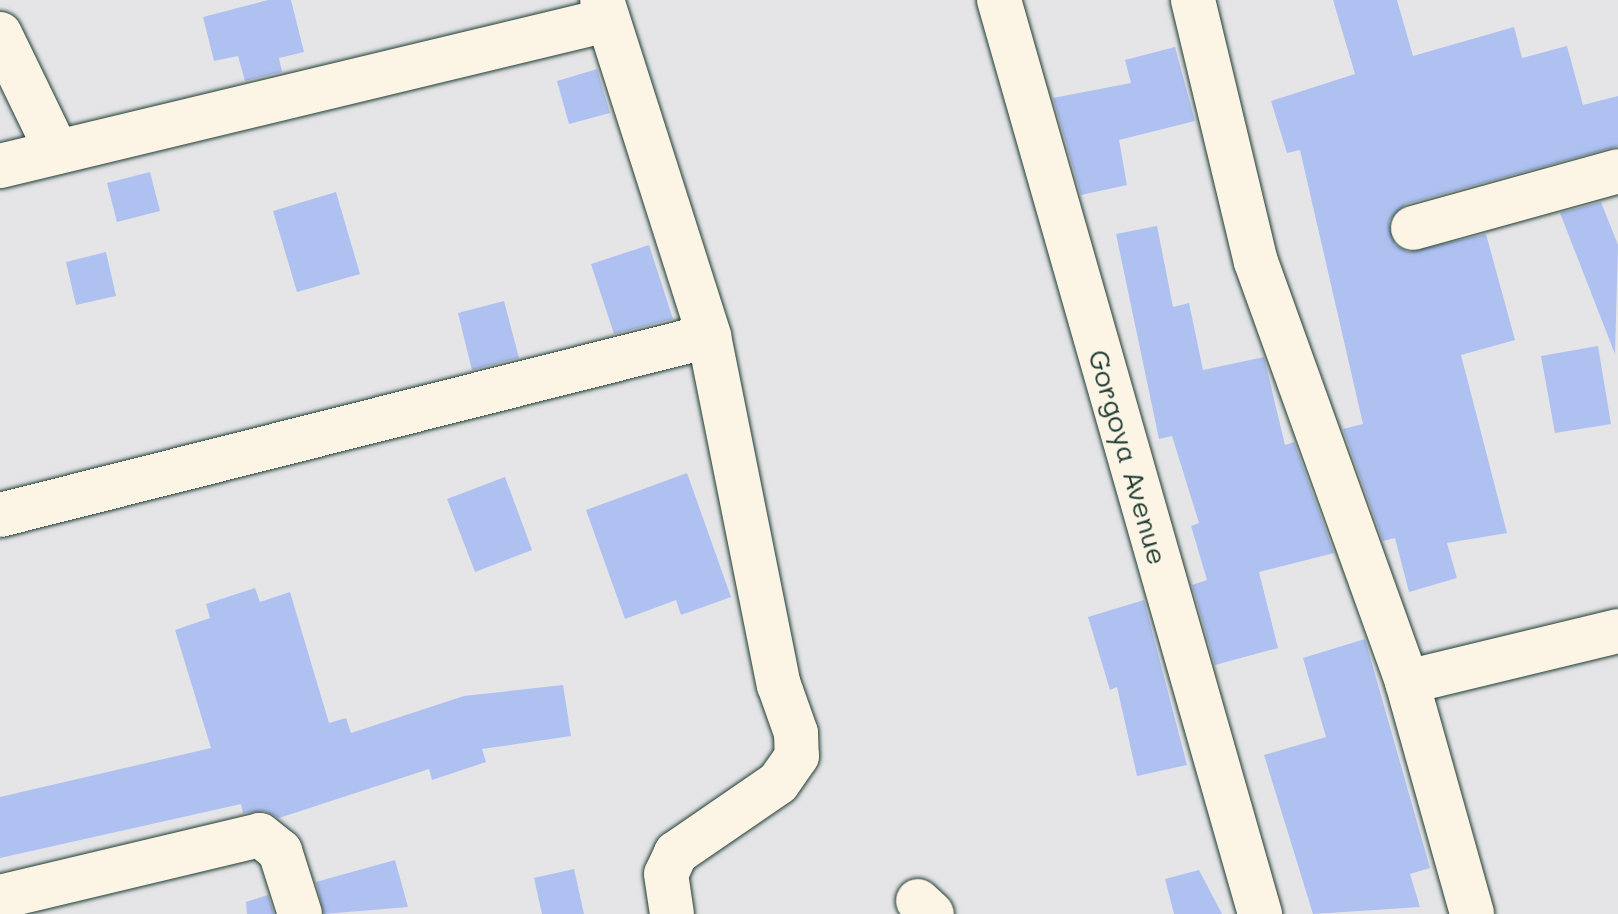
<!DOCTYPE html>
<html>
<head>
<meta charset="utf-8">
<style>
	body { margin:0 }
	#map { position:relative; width:1618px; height:914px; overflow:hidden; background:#e5e5e8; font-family:Mali,sans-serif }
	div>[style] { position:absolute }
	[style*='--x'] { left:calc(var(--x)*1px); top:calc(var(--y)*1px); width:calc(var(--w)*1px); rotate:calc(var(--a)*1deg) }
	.building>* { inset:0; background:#afc1f0 }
	.roads { filter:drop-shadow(0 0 2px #1f3d34) drop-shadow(0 0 2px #1f3d34) }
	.minor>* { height:44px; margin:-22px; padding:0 22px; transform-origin:22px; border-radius:22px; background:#fcf5e5 }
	span { translate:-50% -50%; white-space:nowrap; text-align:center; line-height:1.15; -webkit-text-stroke:6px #fcf5e5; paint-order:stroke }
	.street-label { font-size:28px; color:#1f3d34 }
</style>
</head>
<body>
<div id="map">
	<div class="building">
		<div style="clip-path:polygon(268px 0,291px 0,304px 52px,279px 58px,282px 72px,245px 81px,238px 56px,214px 61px,203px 17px)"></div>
		<div style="clip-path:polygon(1333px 0,1397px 0,1413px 56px,1514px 27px,1522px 58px,1567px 46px,1583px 105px,1618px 96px,1618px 146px,1406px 204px,1389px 221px,1395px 245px,1408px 252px,1486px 234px,1515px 340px,1461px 355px,1507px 533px,1447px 543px,1457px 578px,1409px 592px,1395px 538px,1383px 541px,1343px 429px,1363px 424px,1300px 150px,1287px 153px,1271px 101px,1355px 74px)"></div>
		<div style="clip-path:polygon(1175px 47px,1195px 121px,1119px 140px,1127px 185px,1081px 195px,1053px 98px,1131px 83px,1125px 60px)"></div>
		<div style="clip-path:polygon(597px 69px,610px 113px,569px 124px,557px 81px)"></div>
		<div style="clip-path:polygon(150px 172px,160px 211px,117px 222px,107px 183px)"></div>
		<div style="clip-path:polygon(336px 192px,360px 274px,297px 292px,273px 211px)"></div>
		<div style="clip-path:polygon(1601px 202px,1618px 245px,1615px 354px,1560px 213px)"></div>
		<div style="clip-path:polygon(1157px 226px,1173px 307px,1189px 303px,1203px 370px,1264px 357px,1285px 445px,1294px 442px,1334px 553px,1259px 572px,1278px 648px,1215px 665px,1192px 585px,1207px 580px,1191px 526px,1199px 523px,1172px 436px,1159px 439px,1116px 234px)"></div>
		<div style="clip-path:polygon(649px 245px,673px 319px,614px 334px,591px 264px)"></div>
		<div style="clip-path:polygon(106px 252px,116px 296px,76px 305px,66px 262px)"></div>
		<div style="clip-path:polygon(504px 301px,519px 358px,472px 370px,458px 313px)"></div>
		<div style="clip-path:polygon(1598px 346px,1611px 424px,1555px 433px,1541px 356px)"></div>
		<div style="clip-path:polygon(687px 473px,731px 597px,681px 615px,676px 600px,625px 619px,586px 510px)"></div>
		<div style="clip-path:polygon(505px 477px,532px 550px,475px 572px,447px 499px)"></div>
		<div style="clip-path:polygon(255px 588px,260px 602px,290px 592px,329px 723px,346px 718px,351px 733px,464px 696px,563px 685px,571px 736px,482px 749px,486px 762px,432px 780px,429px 769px,279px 818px,265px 811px,243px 813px,241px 804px,0 858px,0 797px,211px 748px,175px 630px,210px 618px,206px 604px)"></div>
		<div style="clip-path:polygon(1144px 600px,1187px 765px,1137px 776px,1117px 687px,1110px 690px,1088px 617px)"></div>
		<div style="clip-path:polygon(1365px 639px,1430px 868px,1410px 874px,1420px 907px,1313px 914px,1264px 755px,1326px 737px,1303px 658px)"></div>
		<div style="clip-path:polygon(395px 860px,408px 907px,324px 914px,316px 882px)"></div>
		<div style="clip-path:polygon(574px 869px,584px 914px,542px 914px,534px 878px)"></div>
		<div style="clip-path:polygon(1199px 870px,1222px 914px,1174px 914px,1165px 879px)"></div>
		<div style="clip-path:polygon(268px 895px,274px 914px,247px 914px,246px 902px)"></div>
	</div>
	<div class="roads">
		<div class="minor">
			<div style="--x:602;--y:0;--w:353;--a:72.3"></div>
			<div style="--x:709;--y:336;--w:356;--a:78.7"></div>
			<div style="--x:779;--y:685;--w:51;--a:70.5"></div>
			<div style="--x:796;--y:733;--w:23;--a:88"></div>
			<div style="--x:797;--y:756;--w:33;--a:125"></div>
			<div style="--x:778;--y:783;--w:124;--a:145.5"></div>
			<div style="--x:676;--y:853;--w:23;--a:115"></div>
			<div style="--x:666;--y:874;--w:40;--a:81.5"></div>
			<div style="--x:999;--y:0;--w:951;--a:74.06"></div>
			<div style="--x:1193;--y:0;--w:269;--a:76.5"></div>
			<div style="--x:1256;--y:262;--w:446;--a:70.2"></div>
			<div style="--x:1407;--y:682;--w:241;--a:74.3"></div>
			<div style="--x:0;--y:34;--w:131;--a:64.2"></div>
			<div style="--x:0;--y:166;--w:624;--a:-13.52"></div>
			<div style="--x:1413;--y:228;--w:213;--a:-15.5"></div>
			<div style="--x:0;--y:515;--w:731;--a:-14.17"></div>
			<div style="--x:1407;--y:682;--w:217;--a:-13.6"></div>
			<div style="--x:0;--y:897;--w:267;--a:-13.4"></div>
			<div style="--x:260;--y:835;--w:26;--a:39"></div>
			<div style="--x:280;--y:851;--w:66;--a:72.4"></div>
			<div style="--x:918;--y:901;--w:19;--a:43"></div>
		</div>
	</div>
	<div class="street-label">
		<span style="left:1129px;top:457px;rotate:74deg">Gorgoya Avenue</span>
	</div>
</div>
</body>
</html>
